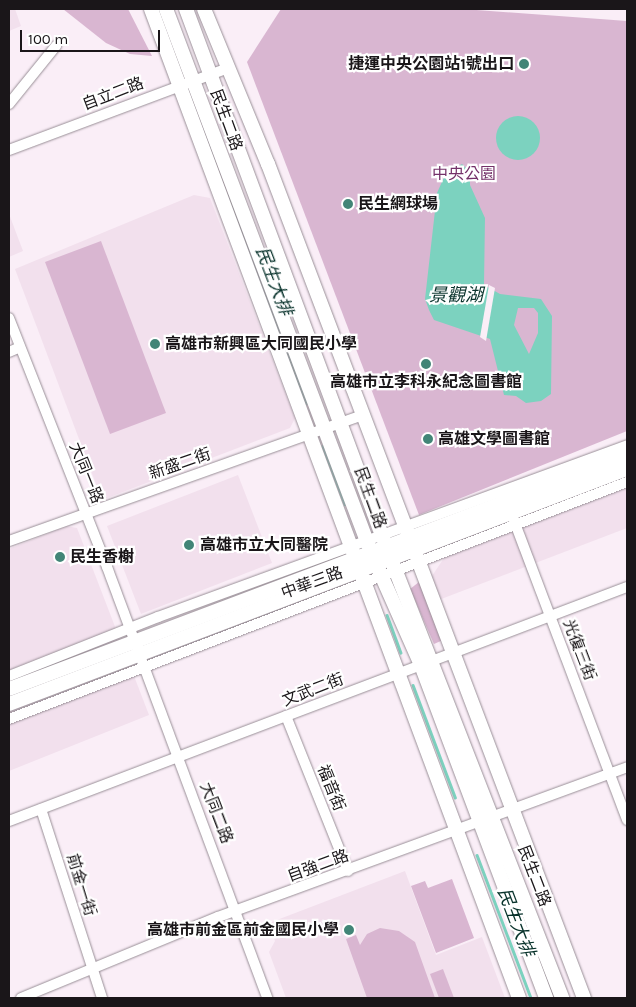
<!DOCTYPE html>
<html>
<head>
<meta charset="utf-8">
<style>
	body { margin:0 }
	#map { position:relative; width:636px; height:1007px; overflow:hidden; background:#faeef7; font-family:Karla,"Noto Sans TC",sans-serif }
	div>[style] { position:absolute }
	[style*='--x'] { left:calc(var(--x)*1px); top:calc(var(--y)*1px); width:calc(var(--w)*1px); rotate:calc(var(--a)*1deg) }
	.built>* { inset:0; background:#f2e0ed }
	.green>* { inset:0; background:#d9b6d1 }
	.water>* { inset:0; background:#7cd2bf }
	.round { border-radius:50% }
	.pier>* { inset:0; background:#faeef7 }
	.stream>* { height:2.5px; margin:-1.25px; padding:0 1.25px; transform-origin:1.25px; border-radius:1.25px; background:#7cd2bf }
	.roads { filter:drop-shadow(0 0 1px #998f97) drop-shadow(0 0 1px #998f97) }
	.minor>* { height:10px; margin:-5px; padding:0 5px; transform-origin:5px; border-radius:5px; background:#fff }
	.major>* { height:14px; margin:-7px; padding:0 7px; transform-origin:7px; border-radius:7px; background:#fff }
	.dots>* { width:14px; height:14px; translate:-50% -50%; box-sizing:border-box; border:2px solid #fff; border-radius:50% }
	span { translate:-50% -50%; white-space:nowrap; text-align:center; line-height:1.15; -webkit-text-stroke:4.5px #fff; paint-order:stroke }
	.poi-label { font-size:16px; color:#1a1619; font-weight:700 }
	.right { translate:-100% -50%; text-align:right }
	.left { translate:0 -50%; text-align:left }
	.street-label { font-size:16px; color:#1a1619 }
	.park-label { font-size:16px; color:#743169 }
	.water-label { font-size:18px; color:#08322b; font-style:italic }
	.frame { position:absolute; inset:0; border:10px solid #1a1619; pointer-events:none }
	.scale { position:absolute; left:20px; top:30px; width:140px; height:22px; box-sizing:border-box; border:2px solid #1a1619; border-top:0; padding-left:6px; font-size:15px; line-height:18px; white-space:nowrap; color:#1a1619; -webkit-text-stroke:4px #fff; paint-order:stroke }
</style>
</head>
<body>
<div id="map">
	<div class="built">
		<div style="clip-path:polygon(9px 9px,15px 9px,21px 26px,9px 31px)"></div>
		<div style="clip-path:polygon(194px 195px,210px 198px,295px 418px,290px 428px,102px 500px,15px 269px)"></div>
		<div style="clip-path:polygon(9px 214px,23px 251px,9px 257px)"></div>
		<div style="clip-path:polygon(238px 475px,272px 563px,141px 614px,107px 526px)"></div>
		<div style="clip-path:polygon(627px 488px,627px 528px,436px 601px,430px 579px,444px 558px)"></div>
		<div style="clip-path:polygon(66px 526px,77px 528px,149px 715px,9px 771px,9px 549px)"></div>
		<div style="clip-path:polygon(405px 871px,436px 955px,482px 937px,505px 998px,286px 998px,269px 952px,275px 941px,269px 923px)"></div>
	</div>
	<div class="green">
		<div style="clip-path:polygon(63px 9px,128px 9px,152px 56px,130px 54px,106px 43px)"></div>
		<div style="clip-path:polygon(281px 9px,463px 9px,627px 21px,627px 431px,419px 515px,247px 62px)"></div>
		<div style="clip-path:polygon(101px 241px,166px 413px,110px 434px,45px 262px)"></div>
		<div style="clip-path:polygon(419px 582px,443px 640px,434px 644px,410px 589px)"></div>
		<div style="clip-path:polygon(452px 879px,474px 938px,436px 953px,411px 886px,425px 881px,428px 888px)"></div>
		<div style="clip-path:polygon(380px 928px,399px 931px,415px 942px,435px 998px,367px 998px,346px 939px,356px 935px,360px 945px,367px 934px)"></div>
		<div style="clip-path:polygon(443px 969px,454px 998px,439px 998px,430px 974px)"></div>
	</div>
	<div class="water">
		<div class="round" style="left:496px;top:116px;width:44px;height:44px"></div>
		<div style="clip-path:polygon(evenodd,462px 164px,470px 172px,470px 185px,485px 218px,484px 285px,500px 294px,541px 299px,552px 316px,551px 394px,541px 401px,526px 403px,516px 396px,504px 395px,490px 339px,434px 320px,429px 310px,425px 299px,437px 193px,445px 175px,462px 164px,518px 308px,534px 308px,538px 313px,538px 333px,529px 354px,514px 325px,518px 308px)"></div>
	</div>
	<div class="pier">
		<div style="clip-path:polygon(489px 285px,495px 288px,486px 341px,480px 337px)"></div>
	</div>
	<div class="stream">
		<div style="--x:204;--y:130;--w:34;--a:69"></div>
		<div style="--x:229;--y:196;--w:221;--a:69.4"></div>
		<div style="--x:323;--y:446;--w:62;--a:69.2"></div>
		<div style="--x:387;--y:615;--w:40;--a:69.8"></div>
		<div style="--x:413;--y:685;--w:120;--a:69.4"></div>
		<div style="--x:477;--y:855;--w:153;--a:69.3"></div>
	</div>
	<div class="roads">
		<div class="minor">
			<div style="--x:9;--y:104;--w:75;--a:-51"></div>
			<div style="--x:9;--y:150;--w:234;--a:-20.5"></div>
			<div style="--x:9;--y:318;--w:268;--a:68.5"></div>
			<div style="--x:107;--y:567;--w:460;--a:69.6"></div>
			<div style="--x:9;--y:352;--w:12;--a:-24"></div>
			<div style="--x:513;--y:518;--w:323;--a:69.3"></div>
			<div style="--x:9;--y:541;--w:375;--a:-19.6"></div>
			<div style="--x:9;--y:676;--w:160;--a:-21.6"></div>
			<div style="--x:158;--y:617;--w:500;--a:-20.1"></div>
			<div style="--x:286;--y:716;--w:167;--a:68.2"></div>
			<div style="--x:9;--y:719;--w:662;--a:-20.98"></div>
			<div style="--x:41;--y:809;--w:199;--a:72.1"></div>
			<div style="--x:9;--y:821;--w:661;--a:-20.74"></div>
			<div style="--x:21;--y:998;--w:213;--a:-22.4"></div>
			<div style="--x:218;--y:917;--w:436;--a:-20.1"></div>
		</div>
		<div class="major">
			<div style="--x:151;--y:9;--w:1055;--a:69.59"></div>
			<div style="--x:166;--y:9;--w:580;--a:69.32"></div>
			<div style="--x:371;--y:552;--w:124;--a:66.1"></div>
			<div style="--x:421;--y:665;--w:356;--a:69.4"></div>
			<div style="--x:186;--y:9;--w:573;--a:69.57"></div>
			<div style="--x:386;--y:546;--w:485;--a:68.7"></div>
			<div style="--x:204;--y:9;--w:168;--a:67.6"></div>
			<div style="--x:268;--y:164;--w:892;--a:69.25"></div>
			<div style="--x:9;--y:689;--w:660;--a:-20.66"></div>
			<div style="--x:9;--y:704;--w:661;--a:-20.82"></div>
		</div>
	</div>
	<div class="dots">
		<div style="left:524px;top:64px;background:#428577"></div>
		<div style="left:348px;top:204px;background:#428577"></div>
		<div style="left:155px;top:344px;background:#428577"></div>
		<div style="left:426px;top:364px;background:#428577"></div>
		<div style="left:428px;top:439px;background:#428577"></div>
		<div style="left:189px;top:545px;background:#428577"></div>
		<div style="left:60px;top:557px;background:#428577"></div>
		<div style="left:349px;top:930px;background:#428577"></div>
	</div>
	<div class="poi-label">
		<span class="right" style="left:514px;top:64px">捷運中央公園站1號出口</span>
		<span class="left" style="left:358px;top:204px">民生網球場</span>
		<span class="left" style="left:165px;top:344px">高雄市新興區大同國民小學</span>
		<span style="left:426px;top:382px">高雄市立李科永紀念圖書館</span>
		<span class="left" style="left:438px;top:439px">高雄文學圖書館</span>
		<span class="left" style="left:200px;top:545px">高雄市立大同醫院</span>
		<span class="left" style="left:70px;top:557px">民生香榭</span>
		<span class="right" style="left:339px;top:930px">高雄市前金區前金國民小學</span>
	</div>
	<div class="street-label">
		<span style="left:113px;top:94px;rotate:-21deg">自立二路</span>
		<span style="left:226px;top:120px;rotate:70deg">民生二路</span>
		<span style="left:180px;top:464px;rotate:-19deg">新盛二街</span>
		<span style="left:86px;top:473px;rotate:68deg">大同一路</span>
		<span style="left:370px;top:498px;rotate:70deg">民生二路</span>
		<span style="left:312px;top:583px;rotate:-20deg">中華三路</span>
		<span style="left:579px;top:650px;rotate:69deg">光復三街</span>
		<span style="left:313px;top:690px;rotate:-21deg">文武二街</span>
		<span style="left:331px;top:788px;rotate:68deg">福音街</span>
		<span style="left:216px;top:813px;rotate:69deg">大同二路</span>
		<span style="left:318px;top:866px;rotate:-20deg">自強二路</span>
		<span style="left:534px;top:876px;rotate:69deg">民生二路</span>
		<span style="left:81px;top:885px;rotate:73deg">前金一街</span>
	</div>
	<div class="park-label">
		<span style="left:464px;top:174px">中央公園</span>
	</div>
	<div class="water-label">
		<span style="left:274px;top:281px;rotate:69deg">民生大排</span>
		<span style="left:456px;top:295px">景觀湖</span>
		<span style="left:516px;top:922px;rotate:69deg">民生大排</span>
	</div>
	<div class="frame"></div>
	<div class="scale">100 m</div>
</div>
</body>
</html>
